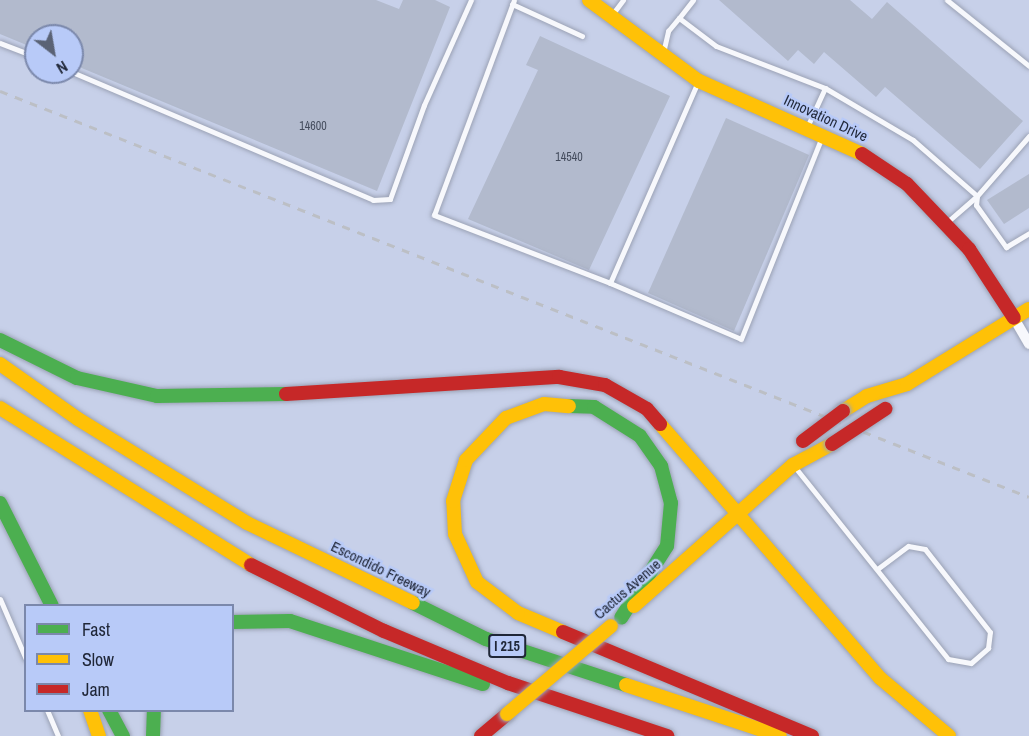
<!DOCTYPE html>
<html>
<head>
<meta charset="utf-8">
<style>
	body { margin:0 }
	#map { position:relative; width:1029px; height:736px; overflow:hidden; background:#c7d0e9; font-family:"Archivo Narrow",sans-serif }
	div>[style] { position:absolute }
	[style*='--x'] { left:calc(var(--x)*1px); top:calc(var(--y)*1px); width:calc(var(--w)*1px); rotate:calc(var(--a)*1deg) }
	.building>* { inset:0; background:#b2bacd }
	.roads { filter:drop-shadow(0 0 2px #9ba2b5) drop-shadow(0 0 2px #9ba2b5) }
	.lane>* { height:5px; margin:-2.5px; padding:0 2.5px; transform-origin:2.5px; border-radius:2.5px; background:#f7f8fc }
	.street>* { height:10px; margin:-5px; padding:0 5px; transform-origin:5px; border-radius:5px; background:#f7f8fc }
	.fast>* { height:14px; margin:-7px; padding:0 7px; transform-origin:7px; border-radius:7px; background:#4caf50 }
	.slow>* { height:14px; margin:-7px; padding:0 7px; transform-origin:7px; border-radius:7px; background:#ffc107 }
	.jam>* { height:14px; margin:-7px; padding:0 7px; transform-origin:7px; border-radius:7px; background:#c62828 }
	.rail>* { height:3px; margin-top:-1.5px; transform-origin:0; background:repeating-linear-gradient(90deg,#bcbfc5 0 8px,transparent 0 16px) }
	.bridges { filter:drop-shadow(0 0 2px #9ba2b5) drop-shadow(0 0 2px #9ba2b5) }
	.slow-bridge>* { height:14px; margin:-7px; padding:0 7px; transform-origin:7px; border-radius:7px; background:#ffc107 }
	.jam-bridge>* { height:14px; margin:-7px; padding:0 7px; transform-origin:7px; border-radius:7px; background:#c62828 }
	span { translate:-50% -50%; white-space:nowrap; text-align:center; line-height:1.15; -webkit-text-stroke:5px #b8caf8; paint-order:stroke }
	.number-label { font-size:12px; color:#444c5d }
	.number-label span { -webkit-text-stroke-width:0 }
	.shield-label span { padding:2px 4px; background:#b8caf8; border:2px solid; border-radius:4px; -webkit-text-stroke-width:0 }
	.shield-label { font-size:14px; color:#1f2637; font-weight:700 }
	.street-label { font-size:15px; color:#1f2637 }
	.legend { position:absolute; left:24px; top:604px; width:210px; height:108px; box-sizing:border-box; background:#b8caf8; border:2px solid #7b88ab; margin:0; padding:8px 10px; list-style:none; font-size:18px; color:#1f2637 }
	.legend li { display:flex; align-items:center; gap:12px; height:30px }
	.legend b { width:30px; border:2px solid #7b88ab }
	.north { position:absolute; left:24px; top:24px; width:60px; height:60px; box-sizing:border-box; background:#b8caf8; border:2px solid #7b88ab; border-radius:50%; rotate:149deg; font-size:16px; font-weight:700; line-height:24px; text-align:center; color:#1f2637 }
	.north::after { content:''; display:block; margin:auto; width:21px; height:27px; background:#5a6275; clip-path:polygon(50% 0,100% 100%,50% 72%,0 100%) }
</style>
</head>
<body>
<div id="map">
	<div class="building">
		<div style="clip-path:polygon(0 0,376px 0,399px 9px,403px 0,435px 0,450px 7px,377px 191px,72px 64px,72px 36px,36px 36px,36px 49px,0 34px)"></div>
		<div style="clip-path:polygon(719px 0,850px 0,872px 19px,887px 2px,1023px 121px,980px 169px,885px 87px,876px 97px,824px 52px,814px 64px,798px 50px,788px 61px)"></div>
		<div style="clip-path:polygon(540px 36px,670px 96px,589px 270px,468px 219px,538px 70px,526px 65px)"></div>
		<div style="clip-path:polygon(726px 118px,809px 155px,734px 331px,648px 293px)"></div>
		<div style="clip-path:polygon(1029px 174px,1029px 208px,1004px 224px,987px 200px)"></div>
	</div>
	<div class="roads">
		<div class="lane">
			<div style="--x:514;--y:0;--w:229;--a:110.4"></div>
			<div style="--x:434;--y:215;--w:189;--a:21.1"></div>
			<div style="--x:610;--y:283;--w:219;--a:-66.4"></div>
			<div style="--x:947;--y:0;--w:105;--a:38.8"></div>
			<div style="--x:512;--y:4;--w:77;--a:24.6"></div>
			<div style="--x:611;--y:16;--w:20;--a:-53"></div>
			<div style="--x:679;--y:18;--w:23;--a:-52"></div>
			<div style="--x:0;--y:43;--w:39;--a:21"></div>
			<div style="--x:663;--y:53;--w:23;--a:-77"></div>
			<div style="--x:668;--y:31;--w:17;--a:-50"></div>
			<div style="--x:679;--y:18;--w:46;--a:37.1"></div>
			<div style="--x:716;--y:46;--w:117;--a:21.1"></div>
			<div style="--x:825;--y:88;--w:41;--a:114.7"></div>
			<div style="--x:72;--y:72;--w:327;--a:23"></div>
			<div style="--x:373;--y:200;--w:17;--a:-3"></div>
			<div style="--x:390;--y:199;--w:100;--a:-70.1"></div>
			<div style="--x:424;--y:105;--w:115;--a:-65.9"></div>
			<div style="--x:825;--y:88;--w:102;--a:30.6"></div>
			<div style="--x:913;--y:140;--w:85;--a:41.2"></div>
			<div style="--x:977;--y:196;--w:41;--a:138.9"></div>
			<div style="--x:1029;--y:136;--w:79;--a:130.9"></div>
			<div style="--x:977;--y:196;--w:9;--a:96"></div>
			<div style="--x:976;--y:205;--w:52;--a:54.5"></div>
			<div style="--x:1006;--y:247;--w:27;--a:-31"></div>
			<div style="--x:610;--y:283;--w:142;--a:23.1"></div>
			<div style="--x:741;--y:339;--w:221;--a:-68.2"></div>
			<div style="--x:794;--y:466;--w:247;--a:51.4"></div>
			<div style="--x:948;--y:659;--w:23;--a:10"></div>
			<div style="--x:971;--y:663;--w:23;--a:-41"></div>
			<div style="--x:988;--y:648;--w:16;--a:-83"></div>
			<div style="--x:990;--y:632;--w:105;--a:-128.1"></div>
			<div style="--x:925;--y:549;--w:17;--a:-170"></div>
			<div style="--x:908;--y:546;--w:38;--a:143"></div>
			<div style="--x:0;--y:599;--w:65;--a:66.6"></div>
			<div style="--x:47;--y:710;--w:28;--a:67"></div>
		</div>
		<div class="street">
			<div style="--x:1014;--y:318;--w:30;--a:60"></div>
		</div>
		<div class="fast">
			<div style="--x:0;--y:340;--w:86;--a:26.3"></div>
			<div style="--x:77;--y:378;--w:82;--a:12.7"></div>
			<div style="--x:157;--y:396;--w:129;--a:-0.9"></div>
			<div style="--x:569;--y:406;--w:25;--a:2"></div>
			<div style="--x:594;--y:407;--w:54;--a:32.2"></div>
			<div style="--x:640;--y:436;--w:37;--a:55"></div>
			<div style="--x:661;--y:466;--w:38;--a:75"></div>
			<div style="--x:671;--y:503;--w:43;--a:95.3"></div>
			<div style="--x:667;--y:546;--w:85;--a:122.6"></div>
			<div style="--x:0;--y:503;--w:115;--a:63.2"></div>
			<div style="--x:413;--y:603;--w:81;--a:26.3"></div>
			<div style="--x:486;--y:639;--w:147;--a:18.2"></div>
			<div style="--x:232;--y:622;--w:58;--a:-1"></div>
			<div style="--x:290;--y:621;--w:203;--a:18.1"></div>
			<div style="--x:109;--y:710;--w:30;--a:62"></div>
			<div style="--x:153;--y:736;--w:26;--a:-88"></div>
		</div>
		<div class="slow">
			<div style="--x:589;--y:0;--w:137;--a:36.4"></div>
			<div style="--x:699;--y:81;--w:179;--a:24.1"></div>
			<div style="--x:0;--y:364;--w:95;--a:35.2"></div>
			<div style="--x:78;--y:419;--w:198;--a:31.6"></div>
			<div style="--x:247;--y:523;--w:184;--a:25.7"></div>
			<div style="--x:0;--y:408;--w:296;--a:32"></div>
			<div style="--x:843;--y:411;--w:28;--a:-32"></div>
			<div style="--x:867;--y:396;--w:42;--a:-16.7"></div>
			<div style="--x:907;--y:384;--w:143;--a:-31.6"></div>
			<div style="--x:660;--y:424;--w:336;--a:49.1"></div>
			<div style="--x:880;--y:678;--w:90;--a:40"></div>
			<div style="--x:634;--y:606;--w:213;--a:-41.6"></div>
			<div style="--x:793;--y:465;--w:44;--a:-28.3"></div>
			<div style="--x:563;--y:632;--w:49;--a:-157.1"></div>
			<div style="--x:518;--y:613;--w:51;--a:-142.9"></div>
			<div style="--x:477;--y:582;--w:53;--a:-114.6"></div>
			<div style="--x:455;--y:534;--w:33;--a:-93"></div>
			<div style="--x:453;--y:501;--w:43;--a:-72.4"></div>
			<div style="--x:466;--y:460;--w:58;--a:-46.4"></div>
			<div style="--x:506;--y:418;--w:40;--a:-20.2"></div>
			<div style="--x:544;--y:404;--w:25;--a:5"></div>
			<div style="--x:626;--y:685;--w:162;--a:18.3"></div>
			<div style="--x:90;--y:710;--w:28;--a:71"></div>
		</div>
		<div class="jam">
			<div style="--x:862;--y:154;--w:54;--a:33.7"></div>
			<div style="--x:907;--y:184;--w:90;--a:46.4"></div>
			<div style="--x:969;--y:249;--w:82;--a:56.9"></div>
			<div style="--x:286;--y:394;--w:274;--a:-3.6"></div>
			<div style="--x:559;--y:377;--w:47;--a:9.9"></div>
			<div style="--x:605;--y:385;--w:48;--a:29.7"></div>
			<div style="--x:647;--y:409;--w:20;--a:49"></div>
			<div style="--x:251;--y:565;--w:148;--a:26.4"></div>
			<div style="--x:384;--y:631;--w:134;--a:22.8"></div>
			<div style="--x:508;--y:683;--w:168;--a:18.4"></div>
			<div style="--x:563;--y:632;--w:270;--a:22.7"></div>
			<div style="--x:481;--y:736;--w:34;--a:-40"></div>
		</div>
	</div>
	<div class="rail">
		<div style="--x:0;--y:91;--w:1106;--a:21.53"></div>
	</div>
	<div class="bridges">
		<div class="slow-bridge">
			<div style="--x:507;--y:714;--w:136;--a:-40.2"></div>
		</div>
		<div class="jam-bridge">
			<div style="--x:803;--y:441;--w:50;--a:-36.9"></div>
			<div style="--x:832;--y:444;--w:64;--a:-33.4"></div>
		</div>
	</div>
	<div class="number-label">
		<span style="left:313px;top:127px">14600</span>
		<span style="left:569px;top:158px">14540</span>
	</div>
	<div class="shield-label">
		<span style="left:507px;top:646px">I 215</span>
	</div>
	<div class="street-label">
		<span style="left:826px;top:118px;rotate:25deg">Innovation Drive</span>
		<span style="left:381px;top:569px;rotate:26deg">Escondido Freeway</span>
		<span style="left:627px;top:589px;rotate:-41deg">Cactus Avenue</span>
	</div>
	<ul class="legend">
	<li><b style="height:8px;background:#4caf50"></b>Fast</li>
	<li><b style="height:8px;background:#ffc107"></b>Slow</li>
	<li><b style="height:8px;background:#c62828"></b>Jam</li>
	</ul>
	<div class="north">N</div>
</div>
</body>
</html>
